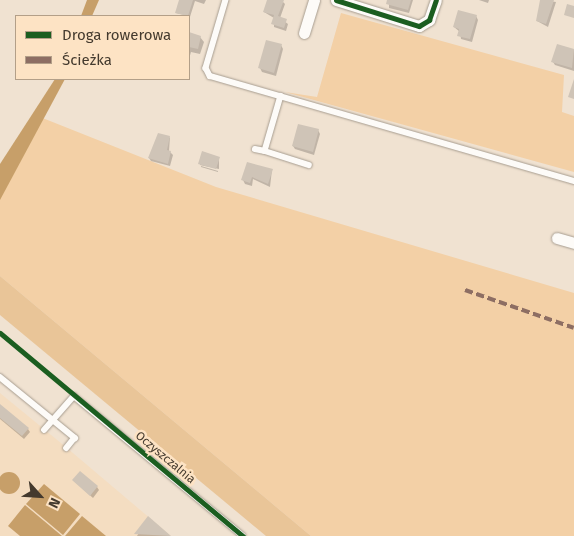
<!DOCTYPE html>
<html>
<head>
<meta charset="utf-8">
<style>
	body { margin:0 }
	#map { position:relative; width:574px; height:536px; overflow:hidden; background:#f0e2d1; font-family:"Fira Sans",sans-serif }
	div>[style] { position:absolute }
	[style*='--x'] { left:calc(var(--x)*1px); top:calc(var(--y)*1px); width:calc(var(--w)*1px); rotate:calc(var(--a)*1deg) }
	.built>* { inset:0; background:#f4ddc1 }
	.green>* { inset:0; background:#f3d0a6 }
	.forest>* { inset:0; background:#e9c598 }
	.water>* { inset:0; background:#c79f69 }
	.round { border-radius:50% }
	.shadow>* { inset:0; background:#0003 }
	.building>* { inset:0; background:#cfc4b7 }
	.roads { filter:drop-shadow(0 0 1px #a79d90) drop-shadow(0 0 1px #a79d90) }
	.service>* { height:5.5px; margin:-2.75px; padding:0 2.75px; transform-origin:2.75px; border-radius:2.75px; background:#fdfbf8 }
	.minor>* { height:11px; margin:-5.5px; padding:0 5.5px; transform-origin:5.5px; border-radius:5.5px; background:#fdfbf8 }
	.quiet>* { height:4px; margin-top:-2px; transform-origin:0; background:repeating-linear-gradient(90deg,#8d6e63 0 8px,transparent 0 12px) }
	.cycleway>* { height:5px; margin:-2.5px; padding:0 2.5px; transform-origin:2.5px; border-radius:2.5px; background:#1b5e20 }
	span { translate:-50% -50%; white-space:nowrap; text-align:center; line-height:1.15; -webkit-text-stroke:5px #fde3c4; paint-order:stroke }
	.street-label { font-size:12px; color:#443a2e }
	.legend { position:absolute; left:15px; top:15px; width:175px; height:65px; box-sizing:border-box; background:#fde3c4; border:1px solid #b39f88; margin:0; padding:6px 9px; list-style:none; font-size:15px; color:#443a2e }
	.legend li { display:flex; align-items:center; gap:10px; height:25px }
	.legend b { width:25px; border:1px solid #b39f88 }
	.north { position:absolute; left:15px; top:471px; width:50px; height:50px; -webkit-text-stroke:4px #fde3c4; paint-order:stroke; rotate:116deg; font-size:14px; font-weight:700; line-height:20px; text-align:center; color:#443a2e }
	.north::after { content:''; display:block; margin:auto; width:18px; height:22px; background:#443a2e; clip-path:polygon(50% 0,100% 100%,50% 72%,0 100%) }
</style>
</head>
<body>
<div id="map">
	<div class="built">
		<div style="clip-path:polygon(0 393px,67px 448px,171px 536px,0 536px)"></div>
	</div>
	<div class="green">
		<div style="clip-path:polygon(341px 13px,564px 75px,562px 112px,574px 116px,574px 172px,285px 92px,317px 97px)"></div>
		<div style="clip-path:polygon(40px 117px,216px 187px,574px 293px,574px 536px,311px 536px,0 276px,0 193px)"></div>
	</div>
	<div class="forest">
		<div style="clip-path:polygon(0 276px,311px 536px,266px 536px,0 315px)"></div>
	</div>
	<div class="water">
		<div style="clip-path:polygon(87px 0,99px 0,92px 16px,81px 16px)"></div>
		<div style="clip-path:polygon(55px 79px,65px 79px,0 200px,0 164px)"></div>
		<div class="round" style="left:-2px;top:472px;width:22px;height:22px"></div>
		<div style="clip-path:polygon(44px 484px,80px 514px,63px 535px,26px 504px)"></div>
		<div style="clip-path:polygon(25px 505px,62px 536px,20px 536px,8px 526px)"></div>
		<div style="clip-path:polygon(82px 516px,106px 536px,65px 536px)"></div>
	</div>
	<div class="shadow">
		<div style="clip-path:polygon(180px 0,206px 0,204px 4px,195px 1px,189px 20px,189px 16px,176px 13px)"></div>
		<div style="clip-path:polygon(268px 0,281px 0,285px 4px,280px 18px,288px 24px,286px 31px,274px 27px,274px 18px,264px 12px)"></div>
		<div style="clip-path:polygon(389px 0,413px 0,409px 13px,389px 8px)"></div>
		<div style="clip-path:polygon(479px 0,489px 0,488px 3px)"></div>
		<div style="clip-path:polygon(542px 0,556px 2px,548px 27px,537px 21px)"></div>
		<div style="clip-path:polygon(476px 16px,478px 20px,472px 42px,461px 39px,460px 32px,454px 27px)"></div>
		<div style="clip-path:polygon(189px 33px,200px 37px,204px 42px,200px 54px,191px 52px,189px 59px)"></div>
		<div style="clip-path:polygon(281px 45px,283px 49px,276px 76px,262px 72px,260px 68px)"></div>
		<div style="clip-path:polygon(558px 46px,574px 50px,574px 71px,555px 65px,553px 62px)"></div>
		<div style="clip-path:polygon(318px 130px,320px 134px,314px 155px,295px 149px,293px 146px)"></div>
		<div style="clip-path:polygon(170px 137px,169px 151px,173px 155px,170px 166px,151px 161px,149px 158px)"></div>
		<div style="clip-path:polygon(203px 152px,219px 158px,219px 169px,200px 165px)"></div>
		<div style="clip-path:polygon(248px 163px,272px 170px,270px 187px,253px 179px,252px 186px,245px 184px,243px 180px)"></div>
		<div style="clip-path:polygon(201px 166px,218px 171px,218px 172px,201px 167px)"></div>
		<div style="clip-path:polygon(0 406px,28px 429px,30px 432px,24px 439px,0 419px)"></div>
		<div style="clip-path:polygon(73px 480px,97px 487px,99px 490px,93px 498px)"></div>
		<div style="clip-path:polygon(148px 518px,170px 536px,137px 536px)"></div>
	</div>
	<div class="building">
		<div style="clip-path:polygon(179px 0,193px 0,188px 16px,175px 13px)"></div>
		<div style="clip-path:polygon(267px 0,284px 0,278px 16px,287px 19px,284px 28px,271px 24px,274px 15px,263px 12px)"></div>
		<div style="clip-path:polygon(387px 0,411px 0,408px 10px,386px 4px)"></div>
		<div style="clip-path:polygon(540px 0,554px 0,546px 24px,536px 21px)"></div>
		<div style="clip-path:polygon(567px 4px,574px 6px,574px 18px,564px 15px)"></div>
		<div style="clip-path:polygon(458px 10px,477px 15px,470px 39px,457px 36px,459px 29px,453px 27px)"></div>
		<div style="clip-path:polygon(189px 32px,201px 36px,198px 49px,189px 47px)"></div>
		<div style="clip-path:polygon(266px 40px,282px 44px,274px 73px,258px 68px)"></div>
		<div style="clip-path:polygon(557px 44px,574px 49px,572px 68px,551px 62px)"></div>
		<div style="clip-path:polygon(574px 79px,574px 99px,568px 97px)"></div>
		<div style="clip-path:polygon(298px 124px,319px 129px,313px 152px,292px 146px)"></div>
		<div style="clip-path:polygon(158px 133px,170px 136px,167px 150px,171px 151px,168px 164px,148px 158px)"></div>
		<div style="clip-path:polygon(202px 151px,220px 157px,216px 169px,198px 164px)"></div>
		<div style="clip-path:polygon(247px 162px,273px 169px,268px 184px,252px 177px,250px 183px,241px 180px)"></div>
		<div style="clip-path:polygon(0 404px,29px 428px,22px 436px,0 418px)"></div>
		<div style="clip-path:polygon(80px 471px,98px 486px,90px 496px,72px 480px)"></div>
		<div style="clip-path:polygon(148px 516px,171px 536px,134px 534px)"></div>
	</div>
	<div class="roads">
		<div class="service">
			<div style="--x:226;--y:0;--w:71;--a:106.4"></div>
			<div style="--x:206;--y:68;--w:9;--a:63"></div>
			<div style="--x:210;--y:76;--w:379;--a:16.1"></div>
			<div style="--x:281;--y:96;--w:57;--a:106.2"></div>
			<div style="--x:265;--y:151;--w:46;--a:17.7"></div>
			<div style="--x:255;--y:149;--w:10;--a:11"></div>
			<div style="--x:0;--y:377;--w:97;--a:39.1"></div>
			<div style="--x:75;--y:438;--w:13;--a:129"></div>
			<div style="--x:44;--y:430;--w:45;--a:-48.6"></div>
			<div style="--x:74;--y:396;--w:219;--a:39.6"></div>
		</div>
		<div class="minor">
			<div style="--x:336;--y:0;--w:87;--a:17.4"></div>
			<div style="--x:419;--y:26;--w:12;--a:-31"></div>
			<div style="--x:429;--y:20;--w:21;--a:-71"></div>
			<div style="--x:304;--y:33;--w:34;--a:-73"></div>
			<div style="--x:557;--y:238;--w:18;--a:16"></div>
		</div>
	</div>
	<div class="quiet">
		<div style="--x:465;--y:290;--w:115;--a:19.2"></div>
	</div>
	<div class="cycleway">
		<div style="--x:336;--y:0;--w:87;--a:17.4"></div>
		<div style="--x:419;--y:26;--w:12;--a:-31"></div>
		<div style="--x:429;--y:20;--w:21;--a:-71"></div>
		<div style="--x:0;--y:333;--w:317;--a:39.9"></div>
	</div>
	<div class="street-label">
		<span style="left:165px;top:458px;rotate:40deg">Oczyszczalnia</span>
	</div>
	<ul class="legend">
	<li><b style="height:6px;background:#1b5e20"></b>Droga rowerowa</li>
	<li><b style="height:6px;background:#8d6e63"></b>Ścieżka</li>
	</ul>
	<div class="north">N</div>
</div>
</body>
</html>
